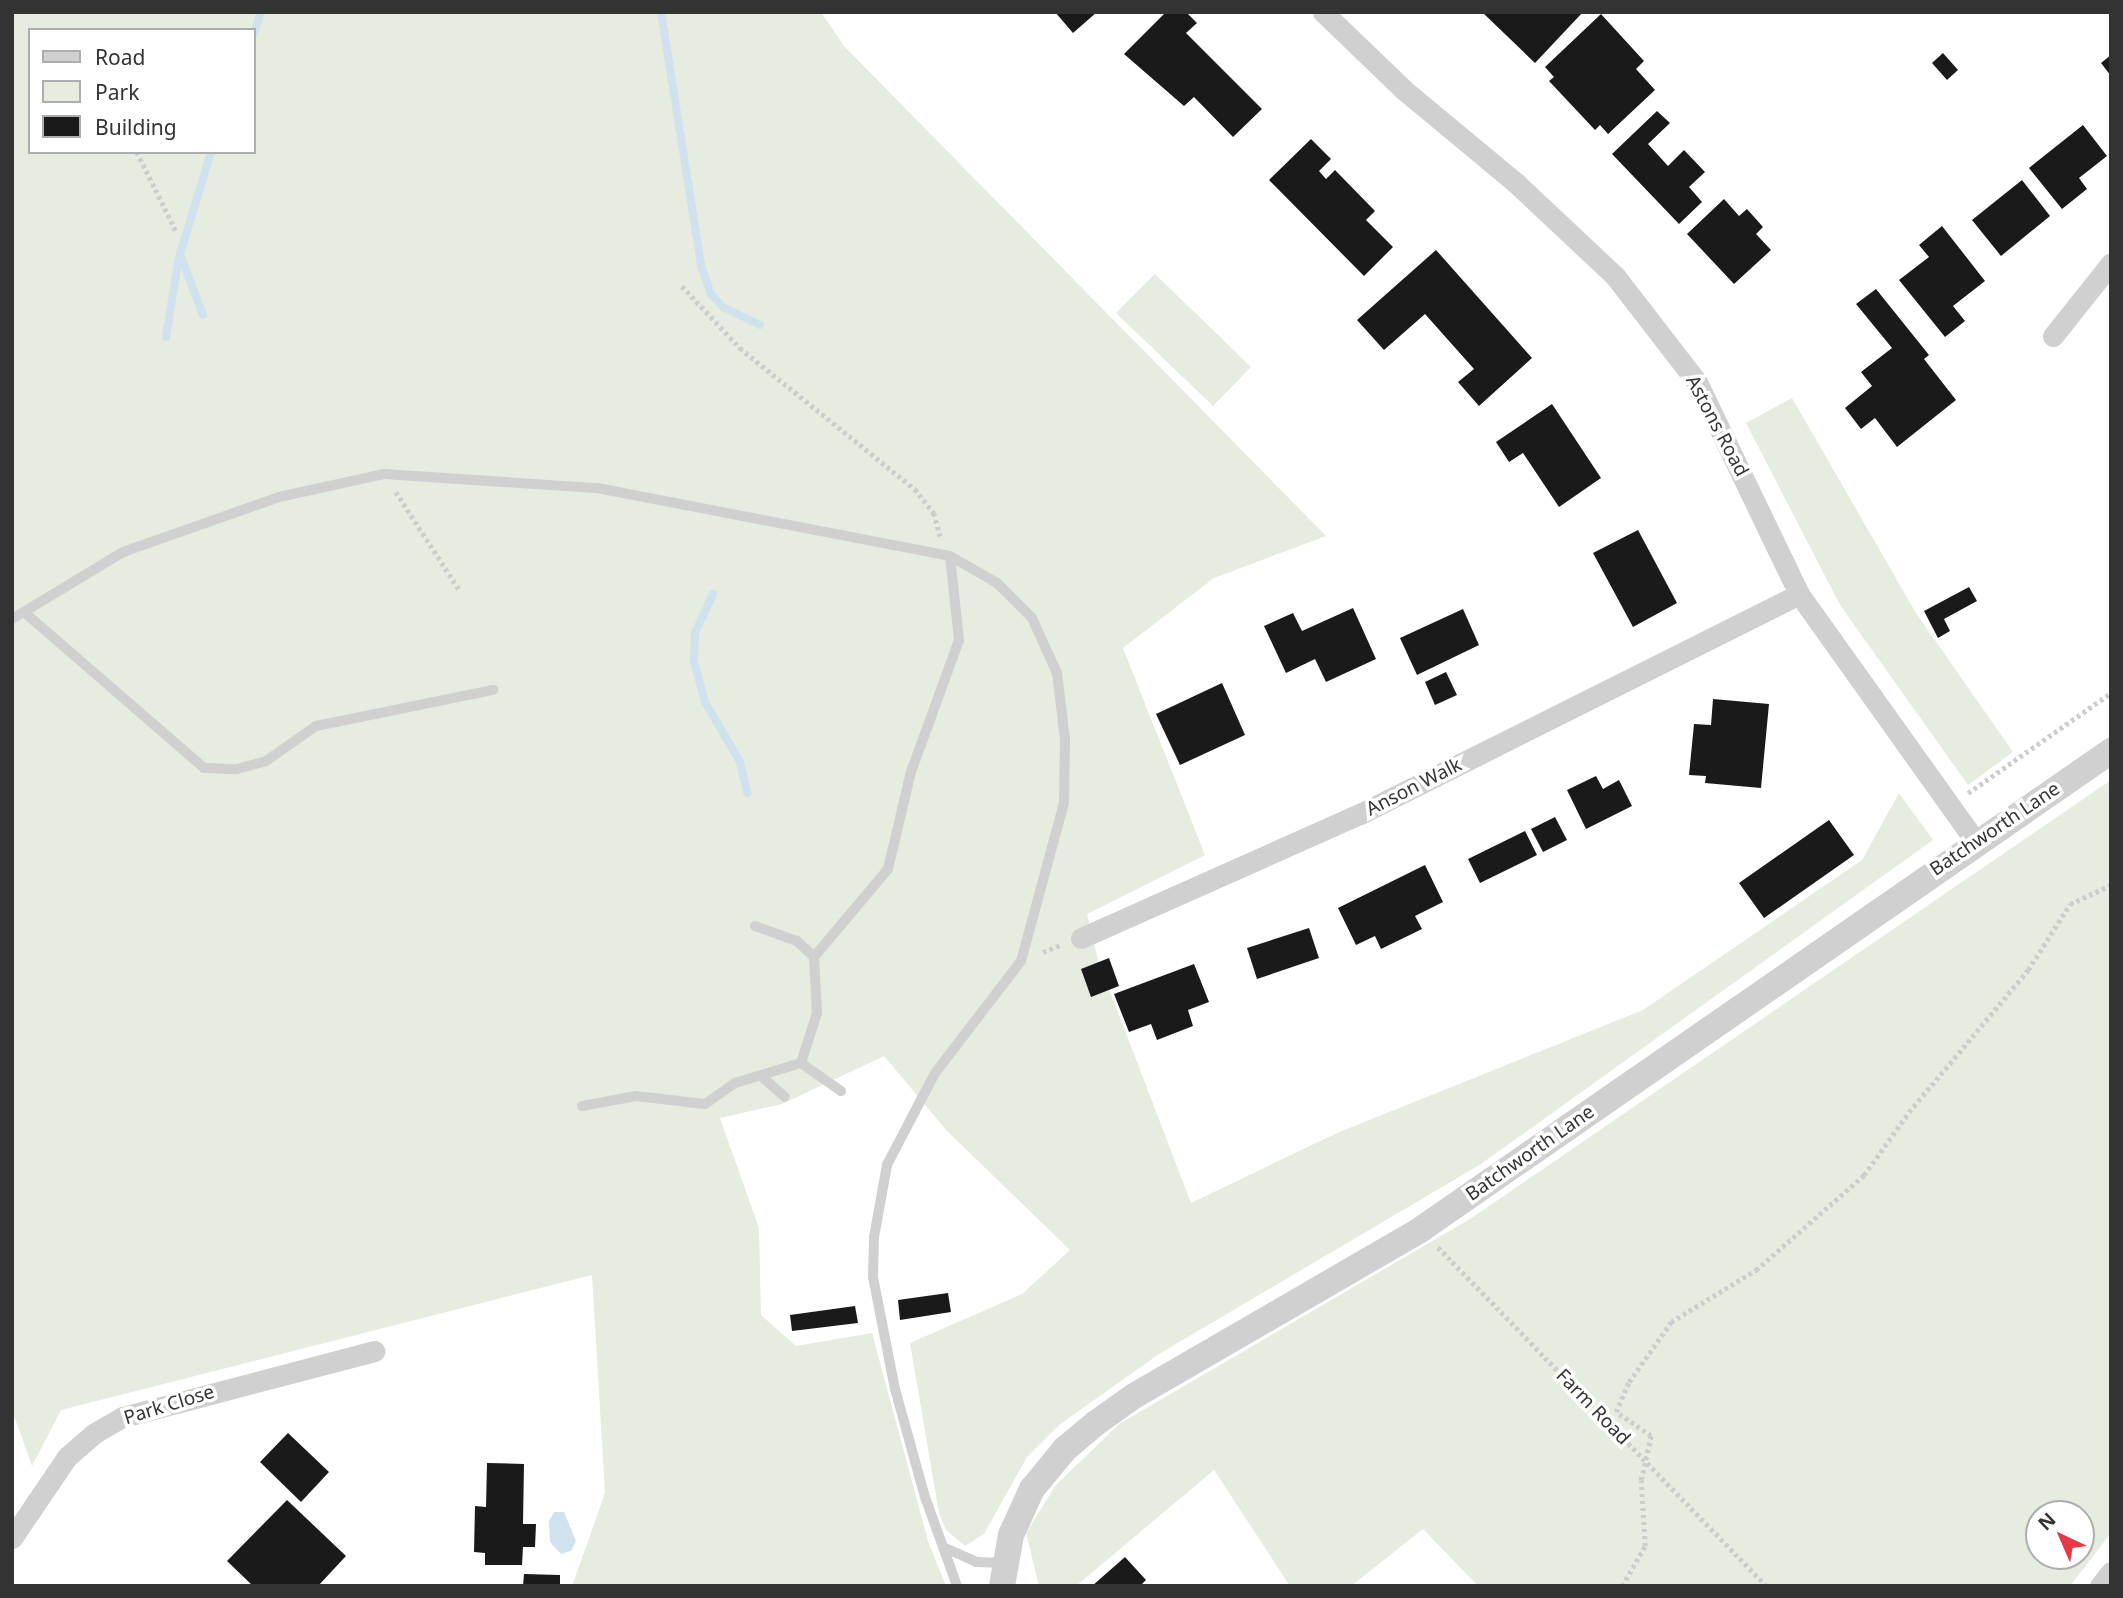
<!DOCTYPE html>
<html>
<head>
<meta charset="utf-8">
<style>
	body { margin:0 }
	#map { position:relative; width:2123px; height:1598px; overflow:hidden; background:#fff; font-family:"Noto Sans",sans-serif }
	div>[style] { position:absolute }
	[style*='--x'] { left:calc(var(--x)*1px); top:calc(var(--y)*1px); width:calc(var(--w)*1px); rotate:calc(var(--a)*1deg) }
	.green>* { inset:0; background:#e6ecdf }
	.water>* { inset:0; background:#cfe2ee }
	.stream>* { height:8px; margin:-4px; padding:0 4px; transform-origin:4px; border-radius:4px; background:#cfe2ee }
	.building>* { inset:0; background:#1a1a1a }
	.path>* { height:4.5px; margin-top:-2.25px; transform-origin:0; background:repeating-linear-gradient(90deg,#cdcdcd 0 3.5px,transparent 0 7px) }
	.service>* { height:10px; margin:-5px; padding:0 5px; transform-origin:5px; border-radius:5px; background:#d0d0d0 }
	.minor>* { height:21px; margin:-10.5px; padding:0 10.5px; transform-origin:10.5px; border-radius:10.5px; background:#d0d0d0 }
	.tertiary>* { height:26px; margin:-13px; padding:0 13px; transform-origin:13px; border-radius:13px; background:#d0d0d0 }
	span { translate:-50% -50%; white-space:nowrap; text-align:center; line-height:1.15; -webkit-text-stroke:7px #fff; paint-order:stroke }
	.street-label { font-size:19px; color:#333 }
	.frame { position:absolute; inset:0; border:14px solid #333; pointer-events:none }
	.legend { position:absolute; left:28px; top:28px; width:228px; height:126px; box-sizing:border-box; background:#fff; border:2px solid #adadad; margin:0; padding:9px 12px; list-style:none; font-size:21px; color:#333 }
	.legend li { display:flex; align-items:center; gap:14px; height:35px }
	.legend b { width:35px; border:2px solid #adadad }
	.north { position:absolute; left:2025px; top:1500px; width:70px; height:70px; box-sizing:border-box; background:#fff; border:2px solid #adadad; border-radius:50%; rotate:316deg; font-size:19px; font-weight:700; line-height:28px; text-align:center; color:#333 }
	.north::after { content:''; display:block; margin:auto; width:24px; height:32px; background:#e63946; clip-path:polygon(50% 0,100% 100%,50% 72%,0 100%) }
</style>
</head>
<body>
<div id="map">
	<div class="green">
		<div style="clip-path:polygon(evenodd,12px 12px,821px 12px,844px 46px,1326px 536px,1214px 578px,1123px 648px,1205px 855px,1087px 914px,1098px 960px,1191px 1203px,1337px 1133px,1643px 1010px,1862px 860px,1899px 793px,1933px 840px,1481px 1164px,1159px 1354px,1059px 1425px,1027px 1457px,984px 1534px,965px 1546px,946px 1530px,939px 1513px,910px 1343px,1022px 1294px,1070px 1250px,947px 1131px,884px 1056px,782px 1104px,720px 1118px,759px 1228px,761px 1315px,796px 1346px,872px 1333px,928px 1541px,946px 1586px,572px 1586px,605px 1493px,592px 1275px,61px 1410px,32px 1466px,12px 1410px,12px 12px,30px 30px,254px 30px,254px 152px,30px 152px,30px 30px)"></div>
		<div style="clip-path:polygon(1155px 274px,1251px 367px,1213px 406px,1116px 313px)"></div>
		<div style="clip-path:polygon(1792px 398px,1916px 613px,2013px 752px,1968px 785px,1840px 605px,1746px 423px)"></div>
		<div style="clip-path:polygon(evenodd,2111px 780px,2111px 1533px,2070px 1586px,1478px 1586px,1423px 1529px,1351px 1586px,1290px 1586px,1214px 1470px,1076px 1586px,1039px 1586px,1026px 1533px,1056px 1485px,1119px 1424px,1470px 1219px,2111px 780px,2039px 1514px,2081px 1514px,2081px 1556px,2039px 1556px,2039px 1514px)"></div>
	</div>
	<div class="water">
		<div style="clip-path:polygon(564px 1512px,576px 1541px,571px 1551px,561px 1554px,550px 1542px,549px 1521px,554px 1512px)"></div>
	</div>
	<div class="stream">
		<div style="--x:661;--y:12;--w:256;--a:81"></div>
		<div style="--x:701;--y:265;--w:31;--a:71"></div>
		<div style="--x:711;--y:294;--w:18;--a:47"></div>
		<div style="--x:723;--y:307;--w:41;--a:25.9"></div>
		<div style="--x:254;--y:33;--w:22;--a:-72"></div>
		<div style="--x:203;--y:315;--w:65;--a:-110.7"></div>
		<div style="--x:180;--y:254;--w:107;--a:-73.1"></div>
		<div style="--x:166;--y:337;--w:81;--a:-80.8"></div>
		<div style="--x:713;--y:594;--w:43;--a:114.8"></div>
		<div style="--x:695;--y:633;--w:29;--a:92"></div>
		<div style="--x:694;--y:662;--w:41;--a:74.6"></div>
		<div style="--x:705;--y:702;--w:69;--a:59.7"></div>
		<div style="--x:740;--y:762;--w:32;--a:77"></div>
	</div>
	<div class="building">
		<div style="clip-path:polygon(1055px 12px,1097px 12px,1073px 33px)"></div>
		<div style="clip-path:polygon(1166px 12px,1186px 12px,1197px 23px,1186px 33px,1262px 109px,1233px 137px,1194px 97px,1184px 106px,1124px 54px)"></div>
		<div style="clip-path:polygon(1482px 12px,1583px 12px,1535px 63px)"></div>
		<div style="clip-path:polygon(1601px 14px,1644px 61px,1636px 69px,1655px 90px,1608px 134px,1600px 125px,1595px 130px,1549px 81px,1554px 77px,1545px 67px)"></div>
		<div style="clip-path:polygon(1943px 53px,1958px 70px,1947px 80px,1932px 63px)"></div>
		<div style="clip-path:polygon(2111px 55px,2111px 76px,2101px 63px)"></div>
		<div style="clip-path:polygon(1657px 111px,1670px 123px,1648px 144px,1668px 166px,1684px 150px,1705px 172px,1689px 187px,1702px 202px,1679px 224px,1612px 154px)"></div>
		<div style="clip-path:polygon(2083px 125px,2107px 156px,2079px 178px,2087px 189px,2062px 209px,2029px 168px)"></div>
		<div style="clip-path:polygon(1311px 139px,1331px 159px,1319px 171px,1326px 179px,1335px 170px,1375px 211px,1366px 220px,1393px 247px,1364px 276px,1269px 180px)"></div>
		<div style="clip-path:polygon(2022px 180px,2050px 216px,2001px 256px,1972px 220px)"></div>
		<div style="clip-path:polygon(1724px 199px,1739px 216px,1747px 209px,1763px 227px,1756px 234px,1771px 250px,1734px 284px,1687px 234px)"></div>
		<div style="clip-path:polygon(1942px 226px,1985px 281px,1953px 306px,1965px 321px,1945px 337px,1899px 280px,1929px 257px,1919px 245px)"></div>
		<div style="clip-path:polygon(1436px 250px,1532px 358px,1479px 406px,1458px 382px,1474px 369px,1425px 314px,1384px 350px,1357px 320px)"></div>
		<div style="clip-path:polygon(1876px 289px,1929px 355px,1924px 359px,1956px 400px,1897px 447px,1875px 418px,1861px 429px,1845px 408px,1872px 386px,1861px 372px,1892px 348px,1856px 304px)"></div>
		<div style="clip-path:polygon(1552px 404px,1601px 478px,1559px 507px,1523px 453px,1509px 462px,1496px 442px)"></div>
		<div style="clip-path:polygon(1638px 530px,1677px 603px,1633px 627px,1593px 553px)"></div>
		<div style="clip-path:polygon(1969px 587px,1977px 601px,1944px 619px,1950px 631px,1938px 638px,1924px 611px)"></div>
		<div style="clip-path:polygon(1353px 608px,1376px 659px,1326px 682px,1315px 659px,1286px 673px,1264px 626px,1293px 613px,1302px 631px)"></div>
		<div style="clip-path:polygon(1463px 609px,1479px 645px,1417px 675px,1400px 638px)"></div>
		<div style="clip-path:polygon(1446px 672px,1457px 695px,1435px 705px,1425px 682px)"></div>
		<div style="clip-path:polygon(1222px 683px,1245px 735px,1180px 765px,1156px 714px)"></div>
		<div style="clip-path:polygon(1713px 699px,1769px 704px,1761px 788px,1705px 783px,1706px 776px,1689px 775px,1694px 724px,1711px 725px)"></div>
		<div style="clip-path:polygon(1596px 776px,1603px 789px,1619px 780px,1632px 806px,1586px 829px,1567px 790px)"></div>
		<div style="clip-path:polygon(1555px 817px,1567px 840px,1543px 852px,1531px 829px)"></div>
		<div style="clip-path:polygon(1829px 820px,1854px 855px,1764px 918px,1739px 883px)"></div>
		<div style="clip-path:polygon(1525px 831px,1537px 855px,1480px 883px,1468px 859px)"></div>
		<div style="clip-path:polygon(1425px 865px,1443px 902px,1415px 916px,1422px 929px,1381px 949px,1375px 936px,1356px 945px,1338px 908px)"></div>
		<div style="clip-path:polygon(1309px 928px,1319px 958px,1257px 979px,1247px 948px)"></div>
		<div style="clip-path:polygon(1109px 958px,1119px 986px,1091px 997px,1081px 969px)"></div>
		<div style="clip-path:polygon(1194px 964px,1209px 1002px,1188px 1010px,1193px 1026px,1157px 1040px,1151px 1024px,1129px 1032px,1114px 994px)"></div>
		<div style="clip-path:polygon(948px 1293px,951px 1312px,900px 1320px,898px 1300px)"></div>
		<div style="clip-path:polygon(855px 1306px,858px 1323px,792px 1331px,790px 1315px)"></div>
		<div style="clip-path:polygon(288px 1433px,329px 1472px,301px 1502px,260px 1462px)"></div>
		<div style="clip-path:polygon(487px 1463px,524px 1464px,523px 1524px,536px 1524px,535px 1547px,523px 1547px,522px 1565px,485px 1565px,485px 1553px,474px 1552px,475px 1506px,486px 1507px)"></div>
		<div style="clip-path:polygon(287px 1500px,346px 1556px,318px 1586px,253px 1586px,227px 1561px)"></div>
		<div style="clip-path:polygon(1125px 1557px,1146px 1580px,1140px 1586px,1092px 1586px)"></div>
		<div style="clip-path:polygon(524px 1574px,560px 1575px,560px 1586px,523px 1586px)"></div>
	</div>
	<div class="path">
		<div style="--x:137;--y:152;--w:88;--a:63.7"></div>
		<div style="--x:682;--y:286;--w:85;--a:46.9"></div>
		<div style="--x:740;--y:348;--w:225;--a:38.9"></div>
		<div style="--x:915;--y:489;--w:31;--a:52"></div>
		<div style="--x:934;--y:513;--w:24;--a:75"></div>
		<div style="--x:396;--y:492;--w:118;--a:57.1"></div>
		<div style="--x:1968;--y:793;--w:174;--a:-35"></div>
		<div style="--x:1043;--y:952;--w:18;--a:-22"></div>
		<div style="--x:1438;--y:1247;--w:472;--a:45.9"></div>
		<div style="--x:1622;--y:1586;--w:46;--a:-60.1"></div>
		<div style="--x:1645;--y:1546;--w:66;--a:-93.5"></div>
		<div style="--x:1641;--y:1480;--w:45;--a:-77.2"></div>
		<div style="--x:1651;--y:1436;--w:42;--a:-145.6"></div>
		<div style="--x:1616;--y:1412;--w:33;--a:-67"></div>
		<div style="--x:1629;--y:1382;--w:73;--a:-55"></div>
		<div style="--x:1671;--y:1322;--w:100;--a:-31.5"></div>
		<div style="--x:1756;--y:1270;--w:144;--a:-41.3"></div>
		<div style="--x:1864;--y:1175;--w:77;--a:-54.5"></div>
		<div style="--x:1909;--y:1112;--w:185;--a:-50"></div>
		<div style="--x:2028;--y:970;--w:78;--a:-57.5"></div>
		<div style="--x:2070;--y:904;--w:45;--a:-24.9"></div>
	</div>
	<div class="service">
		<div style="--x:24;--y:612;--w:238;--a:40.9"></div>
		<div style="--x:204;--y:768;--w:33;--a:2"></div>
		<div style="--x:237;--y:769;--w:30;--a:-15"></div>
		<div style="--x:266;--y:761;--w:61;--a:-35"></div>
		<div style="--x:316;--y:726;--w:181;--a:-11.5"></div>
		<div style="--x:12;--y:619;--w:130;--a:-31.1"></div>
		<div style="--x:123;--y:552;--w:165;--a:-19.4"></div>
		<div style="--x:279;--y:497;--w:107;--a:-12.4"></div>
		<div style="--x:384;--y:474;--w:213;--a:3.8"></div>
		<div style="--x:597;--y:488;--w:359;--a:10.9"></div>
		<div style="--x:950;--y:556;--w:54;--a:29.9"></div>
		<div style="--x:997;--y:583;--w:49;--a:45"></div>
		<div style="--x:1032;--y:618;--w:60;--a:65.6"></div>
		<div style="--x:1057;--y:673;--w:66;--a:83.1"></div>
		<div style="--x:1065;--y:739;--w:64;--a:90.9"></div>
		<div style="--x:1064;--y:803;--w:164;--a:105.2"></div>
		<div style="--x:1021;--y:961;--w:141;--a:127.5"></div>
		<div style="--x:935;--y:1073;--w:104;--a:117.6"></div>
		<div style="--x:887;--y:1165;--w:73;--a:100.2"></div>
		<div style="--x:874;--y:1237;--w:40;--a:91.4"></div>
		<div style="--x:873;--y:1277;--w:114;--a:78.9"></div>
		<div style="--x:895;--y:1389;--w:112;--a:74.5"></div>
		<div style="--x:925;--y:1497;--w:95;--a:70.2"></div>
		<div style="--x:755;--y:926;--w:45;--a:19.7"></div>
		<div style="--x:797;--y:941;--w:23;--a:43"></div>
		<div style="--x:801;--y:1063;--w:49;--a:35"></div>
		<div style="--x:762;--y:1077;--w:30;--a:41"></div>
		<div style="--x:582;--y:1106;--w:55;--a:-10.5"></div>
		<div style="--x:636;--y:1096;--w:69;--a:6.6"></div>
		<div style="--x:705;--y:1104;--w:37;--a:-35"></div>
		<div style="--x:735;--y:1083;--w:69;--a:-16.9"></div>
		<div style="--x:801;--y:1063;--w:52;--a:-72.3"></div>
		<div style="--x:817;--y:1013;--w:56;--a:-93.1"></div>
		<div style="--x:814;--y:957;--w:115;--a:-49.9"></div>
		<div style="--x:888;--y:869;--w:100;--a:-76.7"></div>
		<div style="--x:911;--y:772;--w:140;--a:-70"></div>
		<div style="--x:959;--y:640;--w:84;--a:-96.1"></div>
		<div style="--x:943;--y:1547;--w:36;--a:24"></div>
		<div style="--x:976;--y:1562;--w:28;--a:2"></div>
	</div>
	<div class="minor">
		<div style="--x:1323;--y:12;--w:112;--a:43.9"></div>
		<div style="--x:1404;--y:90;--w:146;--a:39.7"></div>
		<div style="--x:1516;--y:183;--w:136;--a:43.2"></div>
		<div style="--x:1615;--y:276;--w:134;--a:52.3"></div>
		<div style="--x:1697;--y:382;--w:235;--a:64.3"></div>
		<div style="--x:1799;--y:594;--w:303;--a:54.5"></div>
		<div style="--x:2053;--y:336;--w:93;--a:-51.5"></div>
		<div style="--x:1081;--y:938;--w:305;--a:-24"></div>
		<div style="--x:1360;--y:814;--w:491;--a:-26.6"></div>
		<div style="--x:12;--y:1538;--w:98;--a:-55.8"></div>
		<div style="--x:67;--y:1457;--w:35;--a:-41"></div>
		<div style="--x:93;--y:1434;--w:34;--a:-30"></div>
		<div style="--x:123;--y:1417;--w:260;--a:-14.7"></div>
		<div style="--x:2100;--y:1586;--w:18;--a:-52"></div>
	</div>
	<div class="tertiary">
		<div style="--x:1002;--y:1586;--w:52;--a:-80"></div>
		<div style="--x:1011;--y:1535;--w:51;--a:-65.5"></div>
		<div style="--x:1032;--y:1489;--w:52;--a:-50.5"></div>
		<div style="--x:1065;--y:1449;--w:40;--a:-40"></div>
		<div style="--x:1096;--y:1423;--w:47;--a:-35.4"></div>
		<div style="--x:1134;--y:1396;--w:331;--a:-30.1"></div>
		<div style="--x:1420;--y:1230;--w:841;--a:-34.73"></div>
	</div>
	<div class="street-label">
		<span style="left:1717px;top:426px;rotate:62deg">Astons Road</span>
		<span style="left:1414px;top:787px;rotate:-27deg">Anson Walk</span>
		<span style="left:1995px;top:829px;rotate:-34deg">Batchworth Lane</span>
		<span style="left:1530px;top:1153px;rotate:-35deg">Batchworth Lane</span>
		<span style="left:169px;top:1405px;rotate:-17deg">Park Close</span>
		<span style="left:1593px;top:1407px;rotate:46deg">Farm Road</span>
	</div>
	<div class="frame"></div>
	<ul class="legend">
	<li><b style="height:9px;background:#d0d0d0"></b>Road</li>
	<li><b style="height:19px;background:#e6ecdf"></b>Park</li>
	<li><b style="height:19px;background:#1a1a1a"></b>Building</li>
	</ul>
	<div class="north">N</div>
</div>
</body>
</html>
